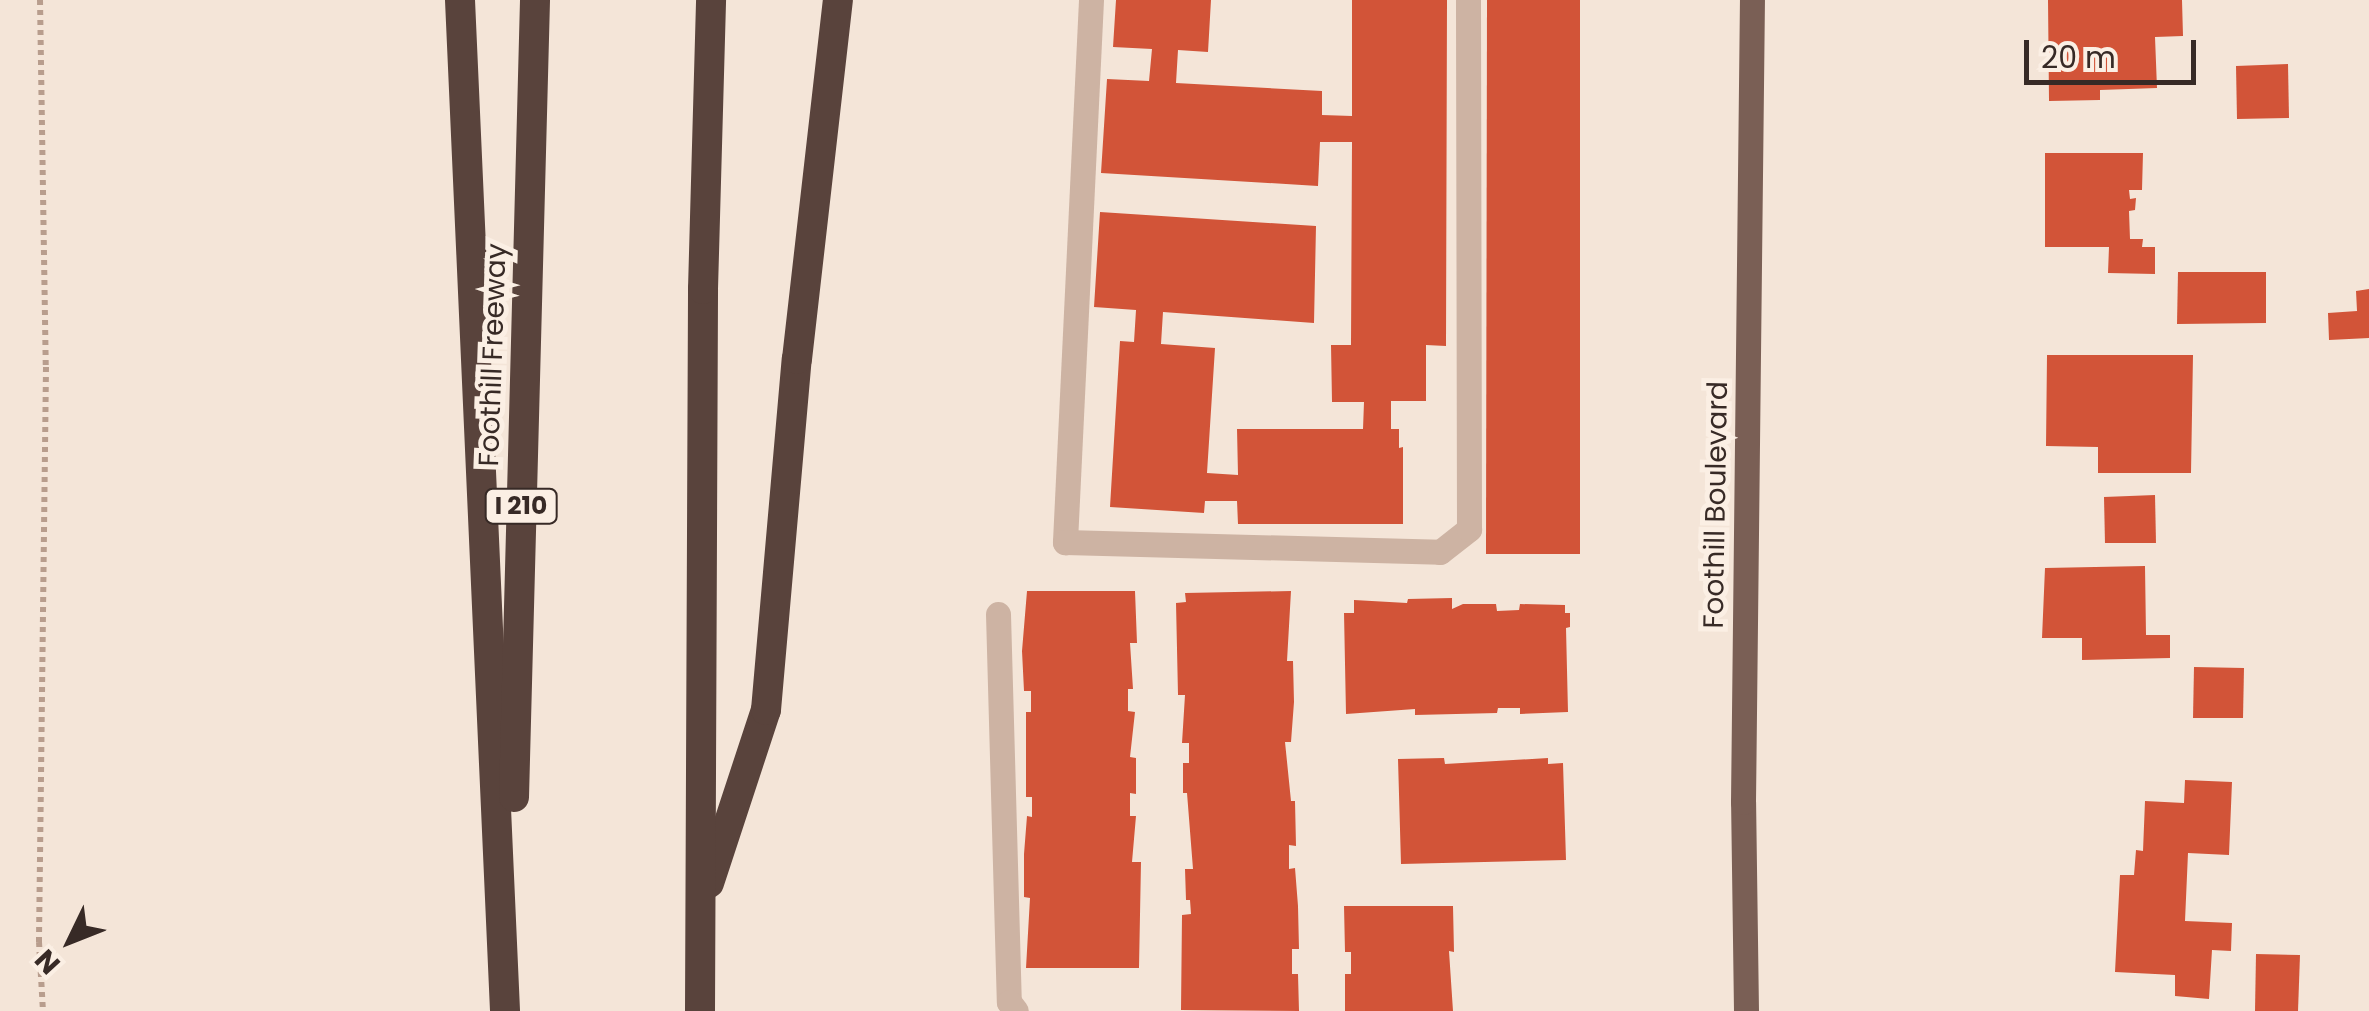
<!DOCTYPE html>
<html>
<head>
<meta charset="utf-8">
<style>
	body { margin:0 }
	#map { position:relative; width:2369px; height:1011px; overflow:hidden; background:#f4e5d8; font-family:Poppins,sans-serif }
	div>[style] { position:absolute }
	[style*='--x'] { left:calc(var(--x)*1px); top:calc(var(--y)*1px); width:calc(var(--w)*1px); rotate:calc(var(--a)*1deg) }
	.building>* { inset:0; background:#d25438 }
	.path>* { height:6px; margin-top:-3px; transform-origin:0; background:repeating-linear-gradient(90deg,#b89d8d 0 5px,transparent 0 10px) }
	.minor>* { height:25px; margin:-12.5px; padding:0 12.5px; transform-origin:12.5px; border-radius:12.5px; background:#cdb3a3 }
	.major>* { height:25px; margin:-12.5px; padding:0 12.5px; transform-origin:12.5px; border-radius:12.5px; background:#7a5f55 }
	.highway>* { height:30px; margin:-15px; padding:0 15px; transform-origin:15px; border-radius:15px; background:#59433c }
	span { translate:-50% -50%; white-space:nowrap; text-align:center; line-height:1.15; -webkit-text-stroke:10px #fbefe4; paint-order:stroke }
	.shield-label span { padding:2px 8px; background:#fbefe4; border:2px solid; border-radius:8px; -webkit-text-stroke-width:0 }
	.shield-label { font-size:25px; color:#372a26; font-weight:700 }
	.street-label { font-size:28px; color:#372a26 }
	.north { position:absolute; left:20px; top:891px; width:100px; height:100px; -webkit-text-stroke:8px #fbefe4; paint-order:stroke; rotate:227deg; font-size:28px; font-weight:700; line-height:40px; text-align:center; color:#372a26 }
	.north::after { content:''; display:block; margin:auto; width:35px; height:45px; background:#372a26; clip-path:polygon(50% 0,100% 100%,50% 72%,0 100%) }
	.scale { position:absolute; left:2024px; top:40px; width:172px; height:45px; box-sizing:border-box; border:5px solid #372a26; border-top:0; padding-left:12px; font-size:30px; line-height:35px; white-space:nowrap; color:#372a26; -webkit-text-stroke:8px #fbefe4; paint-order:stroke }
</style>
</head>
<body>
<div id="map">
	<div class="building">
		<div style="clip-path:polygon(1116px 0,1211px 0,1208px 52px,1178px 50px,1176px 83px,1322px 91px,1322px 115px,1352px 116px,1352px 0,1447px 0,1446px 346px,1426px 345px,1426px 401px,1391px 401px,1391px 429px,1399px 429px,1399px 448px,1403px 447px,1403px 524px,1238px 524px,1237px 501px,1205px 501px,1204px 513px,1110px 507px,1120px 341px,1134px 342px,1136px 310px,1094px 307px,1100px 212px,1316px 226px,1314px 323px,1163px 312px,1161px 344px,1215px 348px,1207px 473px,1238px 475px,1237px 429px,1363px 429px,1364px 402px,1332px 402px,1331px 345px,1351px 345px,1352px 142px,1320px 142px,1318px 186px,1101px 173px,1107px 79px,1149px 81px,1152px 49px,1113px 47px)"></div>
		<div style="clip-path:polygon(1487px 0,1580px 0,1580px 554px,1486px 554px)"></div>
		<div style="clip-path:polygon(2048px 0,2182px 0,2183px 36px,2155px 37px,2157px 88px,2100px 90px,2100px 100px,2049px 101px)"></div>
		<div style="clip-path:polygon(2288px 64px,2289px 118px,2237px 119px,2236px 66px)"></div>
		<div style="clip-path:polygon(2045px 153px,2143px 153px,2142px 190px,2129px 190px,2130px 199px,2136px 198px,2135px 210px,2129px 211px,2130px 239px,2143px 239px,2142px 247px,2155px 247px,2155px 274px,2108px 273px,2109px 247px,2045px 247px)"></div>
		<div style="clip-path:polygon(2178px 272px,2266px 272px,2266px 323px,2177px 324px)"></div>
		<div style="clip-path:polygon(2369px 289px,2369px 338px,2329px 340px,2328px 313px,2357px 311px,2356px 291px)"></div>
		<div style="clip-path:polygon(2047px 355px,2193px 355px,2191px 473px,2098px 473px,2098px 447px,2046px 446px)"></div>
		<div style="clip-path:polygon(2155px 495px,2156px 543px,2105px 543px,2104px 497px)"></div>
		<div style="clip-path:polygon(2145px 566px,2146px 635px,2170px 635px,2170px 658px,2082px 660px,2082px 638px,2042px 638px,2045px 568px)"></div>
		<div style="clip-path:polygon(1027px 591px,1135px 591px,1137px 643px,1130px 643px,1133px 689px,1128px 689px,1128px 711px,1135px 712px,1130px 757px,1136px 758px,1136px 794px,1130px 793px,1130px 816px,1136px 816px,1132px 862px,1141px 862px,1139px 968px,1026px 968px,1030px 898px,1024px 897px,1024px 854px,1027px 816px,1032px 817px,1032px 797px,1026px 797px,1026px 712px,1031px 712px,1031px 691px,1024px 691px,1022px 651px)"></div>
		<div style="clip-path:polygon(1291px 591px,1287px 661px,1293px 661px,1294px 702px,1291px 742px,1285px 742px,1291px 801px,1295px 801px,1296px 846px,1289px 845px,1289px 869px,1295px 868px,1298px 906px,1299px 949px,1292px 949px,1292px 974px,1298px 974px,1299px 1011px,1181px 1010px,1182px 915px,1191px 914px,1190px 900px,1186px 900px,1185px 869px,1193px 869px,1187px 793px,1183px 793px,1183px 763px,1189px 763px,1189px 743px,1182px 743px,1185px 695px,1178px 695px,1176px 603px,1186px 602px,1185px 593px)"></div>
		<div style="clip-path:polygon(1452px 598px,1452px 609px,1463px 604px,1496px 604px,1497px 611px,1519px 610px,1520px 604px,1565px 605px,1565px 613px,1570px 613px,1570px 627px,1566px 628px,1568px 712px,1520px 714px,1520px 708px,1498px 708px,1497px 713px,1415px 715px,1415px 709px,1346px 714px,1344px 613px,1354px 613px,1354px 600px,1407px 603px,1408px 599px)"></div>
		<div style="clip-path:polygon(2194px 667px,2244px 668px,2243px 718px,2193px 718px)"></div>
		<div style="clip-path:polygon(1444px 758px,1445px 764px,1548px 758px,1548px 764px,1563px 763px,1566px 860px,1401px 864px,1398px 759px)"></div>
		<div style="clip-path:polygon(2185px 780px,2232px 782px,2229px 855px,2188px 853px,2185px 921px,2232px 923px,2231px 951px,2212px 950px,2209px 999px,2175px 996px,2175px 975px,2115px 972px,2120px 875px,2134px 875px,2136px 850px,2143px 851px,2145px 801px,2184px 803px)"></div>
		<div style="clip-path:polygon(1344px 906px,1453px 906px,1454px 952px,1449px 951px,1453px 1011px,1345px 1011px,1345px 974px,1351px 974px,1351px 952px,1345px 952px)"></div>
		<div style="clip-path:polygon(2256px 954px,2300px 955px,2298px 1011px,2255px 1011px)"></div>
	</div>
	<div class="path">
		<div style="--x:40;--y:0;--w:367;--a:89.1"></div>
		<div style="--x:46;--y:367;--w:575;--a:90.7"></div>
		<div style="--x:39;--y:942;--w:69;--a:86.7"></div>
	</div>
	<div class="minor">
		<div style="--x:1091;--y:0;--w:543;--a:92.75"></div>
		<div style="--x:1065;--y:542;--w:375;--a:1.5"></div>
		<div style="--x:1440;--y:552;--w:37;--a:-38"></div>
		<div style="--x:1469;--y:529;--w:529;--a:-90.11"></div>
		<div style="--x:998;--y:614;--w:388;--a:88.4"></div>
		<div style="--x:1009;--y:1002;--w:11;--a:52"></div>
	</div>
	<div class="major">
		<div style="--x:1746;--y:1011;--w:209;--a:-90.8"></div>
		<div style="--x:1743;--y:802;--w:802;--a:-89.36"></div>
	</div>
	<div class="highway">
		<div style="--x:460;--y:0;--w:1012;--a:87.45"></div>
		<div style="--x:514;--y:797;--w:797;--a:-88.49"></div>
		<div style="--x:709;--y:883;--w:182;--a:-71.8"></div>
		<div style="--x:766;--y:710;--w:352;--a:-85"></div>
		<div style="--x:797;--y:359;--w:361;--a:-83.5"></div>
		<div style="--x:700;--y:1011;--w:722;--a:-89.76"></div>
		<div style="--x:703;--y:289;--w:289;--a:-88.4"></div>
	</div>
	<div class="shield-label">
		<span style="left:521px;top:506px">I 210</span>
	</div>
	<div class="street-label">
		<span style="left:493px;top:355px;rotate:-88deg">Foothill Freeway</span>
		<span style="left:1716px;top:505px;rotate:-89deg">Foothill Boulevard</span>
	</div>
	<div class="north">N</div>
	<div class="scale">20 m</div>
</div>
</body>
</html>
